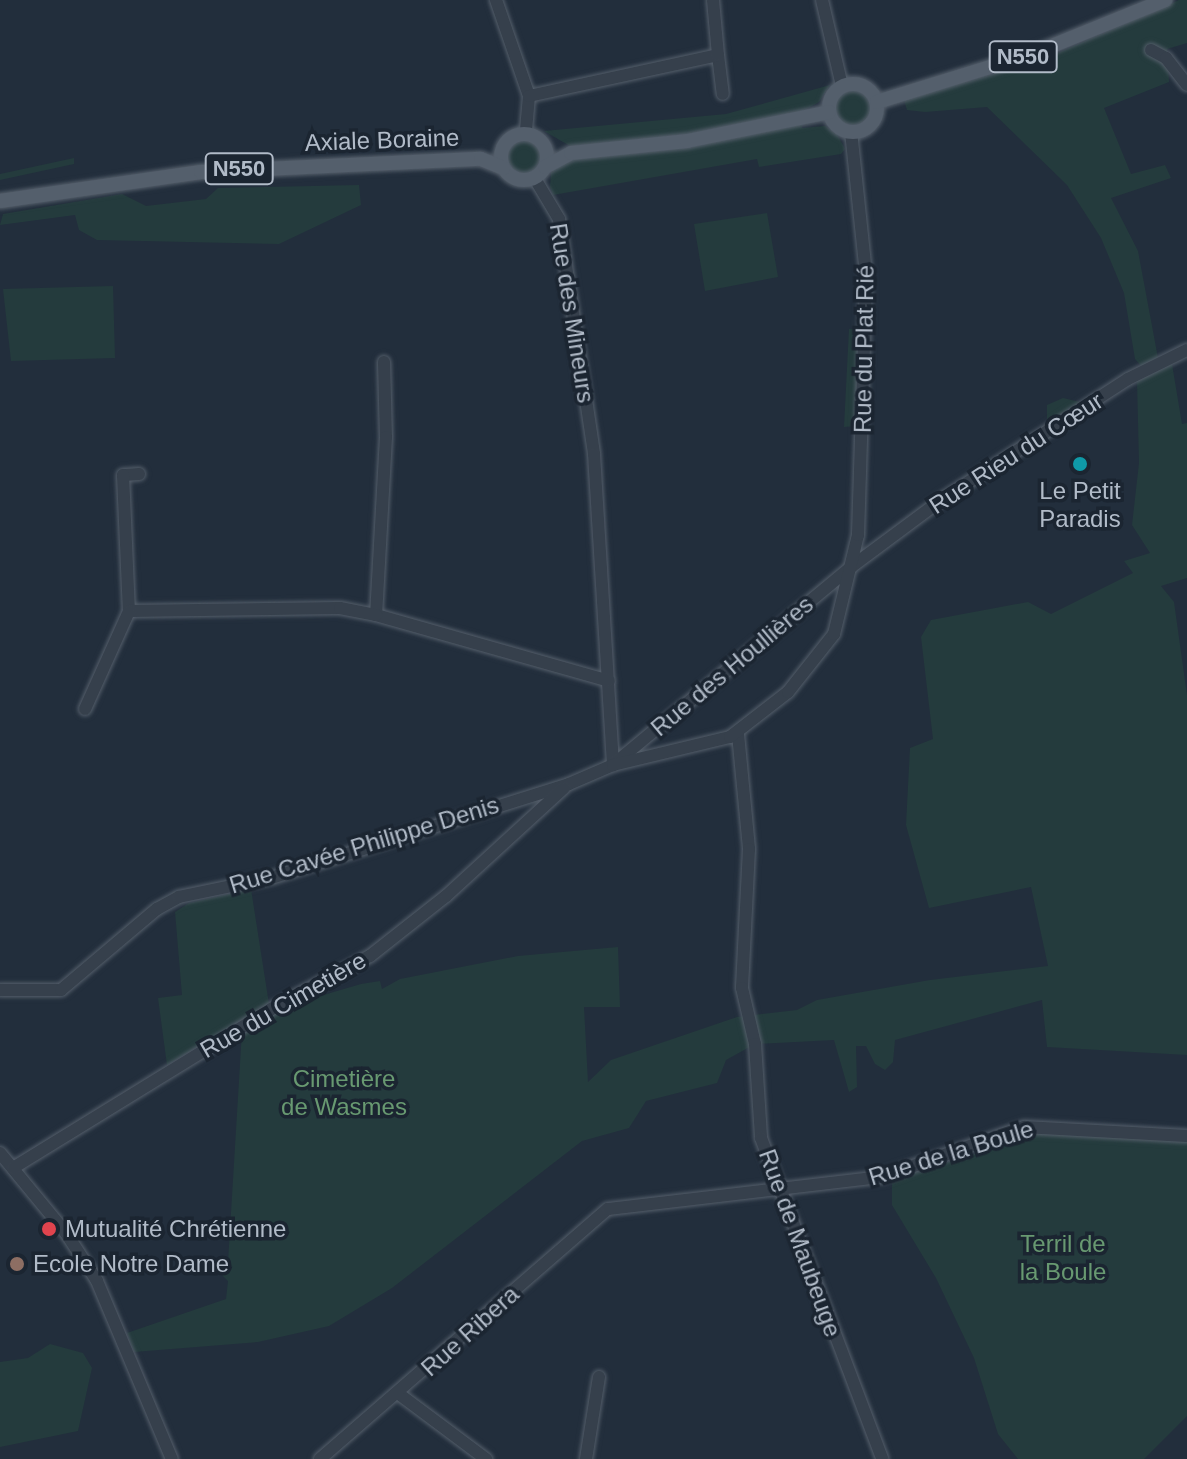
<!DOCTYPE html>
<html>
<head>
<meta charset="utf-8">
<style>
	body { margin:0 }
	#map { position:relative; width:1187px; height:1459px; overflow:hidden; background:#222e3c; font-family:Helvetica,sans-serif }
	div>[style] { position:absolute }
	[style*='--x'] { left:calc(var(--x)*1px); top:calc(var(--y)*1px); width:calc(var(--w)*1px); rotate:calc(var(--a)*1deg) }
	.green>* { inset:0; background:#243b3d }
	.round { border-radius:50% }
	.roads { filter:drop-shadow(0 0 2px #545e6a) drop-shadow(0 0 2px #545e6a) }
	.minor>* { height:12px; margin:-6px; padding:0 6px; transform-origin:6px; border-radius:6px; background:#36404c }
	.major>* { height:14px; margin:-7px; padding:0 7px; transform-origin:7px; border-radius:7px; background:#545f6c }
	.major>.ring { margin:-7px; padding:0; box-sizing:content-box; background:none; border:14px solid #545f6c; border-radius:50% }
	.dots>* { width:22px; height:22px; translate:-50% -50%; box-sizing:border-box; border:4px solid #1b2531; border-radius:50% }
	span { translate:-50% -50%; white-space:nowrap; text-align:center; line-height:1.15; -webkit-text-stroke:7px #1b2531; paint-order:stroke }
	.shield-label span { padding:2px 6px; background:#1b2531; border:2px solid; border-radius:6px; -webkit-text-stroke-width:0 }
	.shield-label { font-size:22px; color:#b1bbc8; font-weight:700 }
	.street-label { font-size:24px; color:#b1bbc8 }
	.poi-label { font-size:24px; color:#b1bbc8 }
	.left { translate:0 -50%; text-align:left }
	.park-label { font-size:24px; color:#689971 }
</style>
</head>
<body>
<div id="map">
	<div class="green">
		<div style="clip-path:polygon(1179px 0,1187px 0,1187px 43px,1167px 49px,1169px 82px,1104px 108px,1131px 174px,1165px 165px,1171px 178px,1111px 198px,1138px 251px,1158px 358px,1142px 367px,1135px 359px,1124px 293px,1101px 238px,1067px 185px,987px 107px,925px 112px,907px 110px,904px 100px,1044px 59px)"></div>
		<div style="clip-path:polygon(830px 85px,819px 102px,799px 113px,802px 128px,825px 126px,837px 134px,845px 149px,841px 154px,759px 167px,757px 159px,553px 195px,550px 187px,551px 173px,570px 146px,544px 131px,726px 114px)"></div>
		<div class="round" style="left:835px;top:90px;width:36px;height:36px"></div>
		<div class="round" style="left:506px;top:139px;width:36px;height:36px"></div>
		<div style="clip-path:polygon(74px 158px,74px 164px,0 180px,0 174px)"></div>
		<div style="clip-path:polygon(359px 185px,361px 205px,279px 244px,97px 240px,79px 230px,75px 215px,0 225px,3px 214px,122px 194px,146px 206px,206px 199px,218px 188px)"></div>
		<div style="clip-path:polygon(767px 213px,778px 277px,705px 291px,694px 224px)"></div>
		<div style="clip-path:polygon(113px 286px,115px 358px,11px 361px,3px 289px)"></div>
		<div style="clip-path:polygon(849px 329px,858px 329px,856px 426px,844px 427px)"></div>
		<div style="clip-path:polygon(1172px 364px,1182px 424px,1187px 423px,1187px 578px,1161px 586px,1174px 602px,1187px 695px,1187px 1055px,1047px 1047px,1042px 1000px,895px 1040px,893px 1062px,885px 1070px,875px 1064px,866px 1046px,856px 1046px,857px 1087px,849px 1092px,834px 1040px,755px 1044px,726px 1060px,717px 1083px,646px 1101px,629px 1128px,582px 1141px,392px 1288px,329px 1326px,258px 1342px,134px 1352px,127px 1333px,226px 1299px,228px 1281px,219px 1272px,228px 1262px,242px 1031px,286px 1006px,361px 984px,380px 981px,382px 989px,400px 979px,518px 956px,618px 947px,620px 1007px,584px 1007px,588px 1082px,611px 1060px,737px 1017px,797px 1010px,817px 1000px,930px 980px,1048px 966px,1031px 887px,929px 908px,906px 825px,910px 748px,933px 739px,921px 637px,931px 620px,1028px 602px,1051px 614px,1133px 573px,1124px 561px,1150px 553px,1132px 525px,1139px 463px,1137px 381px)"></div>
		<div style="clip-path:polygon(1063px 398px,1080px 402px,1047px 423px,1047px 405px)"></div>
		<div style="clip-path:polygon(251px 889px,269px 1004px,167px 1065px,158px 998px,182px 995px,175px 912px,189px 903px)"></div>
		<div style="clip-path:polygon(1042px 1133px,1187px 1142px,1187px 1416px,1144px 1459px,1018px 1459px,998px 1434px,974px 1358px,936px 1278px,892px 1205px,892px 1183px,909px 1174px)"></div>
		<div style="clip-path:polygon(50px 1344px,83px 1353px,92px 1368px,78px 1431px,0 1447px,0 1362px,28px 1358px)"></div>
	</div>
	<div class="roads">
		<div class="minor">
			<div style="--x:496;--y:0;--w:102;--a:71"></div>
			<div style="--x:529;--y:96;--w:37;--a:95"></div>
			<div style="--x:822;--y:0;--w:88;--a:76.9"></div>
			<div style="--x:1151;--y:50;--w:17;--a:28"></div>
			<div style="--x:1166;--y:58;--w:34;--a:52"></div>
			<div style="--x:718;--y:55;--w:39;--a:83"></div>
			<div style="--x:529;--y:96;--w:193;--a:-12.2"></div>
			<div style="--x:718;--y:55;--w:55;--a:-95.2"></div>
			<div style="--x:534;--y:177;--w:49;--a:59.2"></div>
			<div style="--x:559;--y:219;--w:238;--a:81.5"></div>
			<div style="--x:594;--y:454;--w:312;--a:86.5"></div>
			<div style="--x:384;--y:362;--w:75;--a:88.5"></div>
			<div style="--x:386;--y:437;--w:178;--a:93.2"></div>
			<div style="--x:376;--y:615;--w:242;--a:15.8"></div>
			<div style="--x:139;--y:474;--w:16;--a:176"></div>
			<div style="--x:123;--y:475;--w:136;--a:87.5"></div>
			<div style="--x:129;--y:611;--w:211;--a:-0.8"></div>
			<div style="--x:340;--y:608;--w:37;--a:11"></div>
			<div style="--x:85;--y:709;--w:107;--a:-65.8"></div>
			<div style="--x:738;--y:734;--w:116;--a:84.5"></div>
			<div style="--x:749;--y:849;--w:139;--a:92.9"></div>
			<div style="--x:742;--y:988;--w:57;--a:76.9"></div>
			<div style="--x:755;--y:1044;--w:94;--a:86.3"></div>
			<div style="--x:761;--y:1138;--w:343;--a:69.3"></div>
			<div style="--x:615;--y:763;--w:307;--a:-39.7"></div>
			<div style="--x:851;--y:567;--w:116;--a:-36.6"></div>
			<div style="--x:944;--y:498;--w:219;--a:-32.9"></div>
			<div style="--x:1128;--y:379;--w:66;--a:-26.2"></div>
			<div style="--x:0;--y:990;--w:61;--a:0"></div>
			<div style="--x:61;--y:990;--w:126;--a:-40.2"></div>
			<div style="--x:157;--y:909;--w:25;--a:-29"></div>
			<div style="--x:179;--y:897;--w:94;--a:-11.7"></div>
			<div style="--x:271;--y:878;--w:312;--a:-17.5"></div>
			<div style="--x:569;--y:784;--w:48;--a:-23.4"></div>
			<div style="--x:613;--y:765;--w:120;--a:-13.5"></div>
			<div style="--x:730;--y:737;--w:73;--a:-37.8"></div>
			<div style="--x:788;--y:692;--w:74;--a:-51.6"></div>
			<div style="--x:834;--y:634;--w:102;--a:-76.4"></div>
			<div style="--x:858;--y:535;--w:261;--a:-88.2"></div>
			<div style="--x:866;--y:274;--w:143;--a:-96"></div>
			<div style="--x:0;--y:1153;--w:104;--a:50.5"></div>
			<div style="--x:66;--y:1233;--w:57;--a:57.1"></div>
			<div style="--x:97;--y:1281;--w:193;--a:67.2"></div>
			<div style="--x:13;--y:1168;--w:303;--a:-31.6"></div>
			<div style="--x:271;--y:1009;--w:112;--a:-28.2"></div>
			<div style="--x:370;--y:956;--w:97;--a:-38.3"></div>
			<div style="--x:446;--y:896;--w:160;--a:-42.5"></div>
			<div style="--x:399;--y:1394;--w:109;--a:36.8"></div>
			<div style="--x:320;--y:1459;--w:381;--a:-41"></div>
			<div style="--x:608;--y:1209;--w:276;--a:-6.7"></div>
			<div style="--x:882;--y:1177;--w:151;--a:-19.4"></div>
			<div style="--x:1024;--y:1127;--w:163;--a:3.2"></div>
			<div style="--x:586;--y:1459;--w:83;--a:-81"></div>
		</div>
		<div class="major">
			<div class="ring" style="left:829px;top:84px;width:34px;height:34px"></div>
			<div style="--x:877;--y:102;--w:162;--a:-17.2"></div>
			<div style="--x:1032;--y:54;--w:144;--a:-22.1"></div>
			<div class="ring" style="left:501px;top:134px;width:32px;height:32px"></div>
			<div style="--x:545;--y:167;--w:30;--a:-28"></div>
			<div style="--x:571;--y:153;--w:117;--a:-5.9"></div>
			<div style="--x:687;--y:141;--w:145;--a:-11.5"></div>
			<div style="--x:0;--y:201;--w:203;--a:-8.2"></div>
			<div style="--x:201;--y:172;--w:280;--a:-2.7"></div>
			<div style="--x:481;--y:159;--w:24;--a:22"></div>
		</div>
	</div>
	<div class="dots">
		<div style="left:1080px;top:464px;background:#0f9aa8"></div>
		<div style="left:49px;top:1229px;background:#e0444e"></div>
		<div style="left:17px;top:1264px;background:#8d6e63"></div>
	</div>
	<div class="shield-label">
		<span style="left:1023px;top:57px">N550</span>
		<span style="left:239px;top:169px">N550</span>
	</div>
	<div class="street-label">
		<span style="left:382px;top:140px;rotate:-2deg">Axiale Boraine</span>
		<span style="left:572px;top:313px;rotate:81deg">Rue des Mineurs</span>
		<span style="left:864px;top:349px;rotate:-89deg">Rue du Plat Rié</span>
		<span style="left:1016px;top:453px;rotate:-33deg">Rue Rieu du Cœur</span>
		<span style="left:732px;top:666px;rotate:-40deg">Rue des Houllières</span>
		<span style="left:364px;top:845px;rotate:-17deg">Rue Cavée Philippe Denis</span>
		<span style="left:283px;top:1005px;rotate:-30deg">Rue du Cimetière</span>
		<span style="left:951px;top:1153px;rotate:-17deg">Rue de la Boule</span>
		<span style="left:800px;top:1243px;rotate:70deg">Rue de Maubeuge</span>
		<span style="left:470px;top:1331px;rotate:-42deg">Rue Ribera</span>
	</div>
	<div class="poi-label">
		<span style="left:1080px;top:505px">Le Petit<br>Paradis</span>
		<span class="left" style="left:65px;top:1229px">Mutualité Chrétienne</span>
		<span class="left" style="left:33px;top:1264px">Ecole Notre Dame</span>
	</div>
	<div class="park-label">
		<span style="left:344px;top:1093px">Cimetière<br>de Wasmes</span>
		<span style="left:1063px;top:1258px">Terril de<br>la Boule</span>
	</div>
</div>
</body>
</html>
